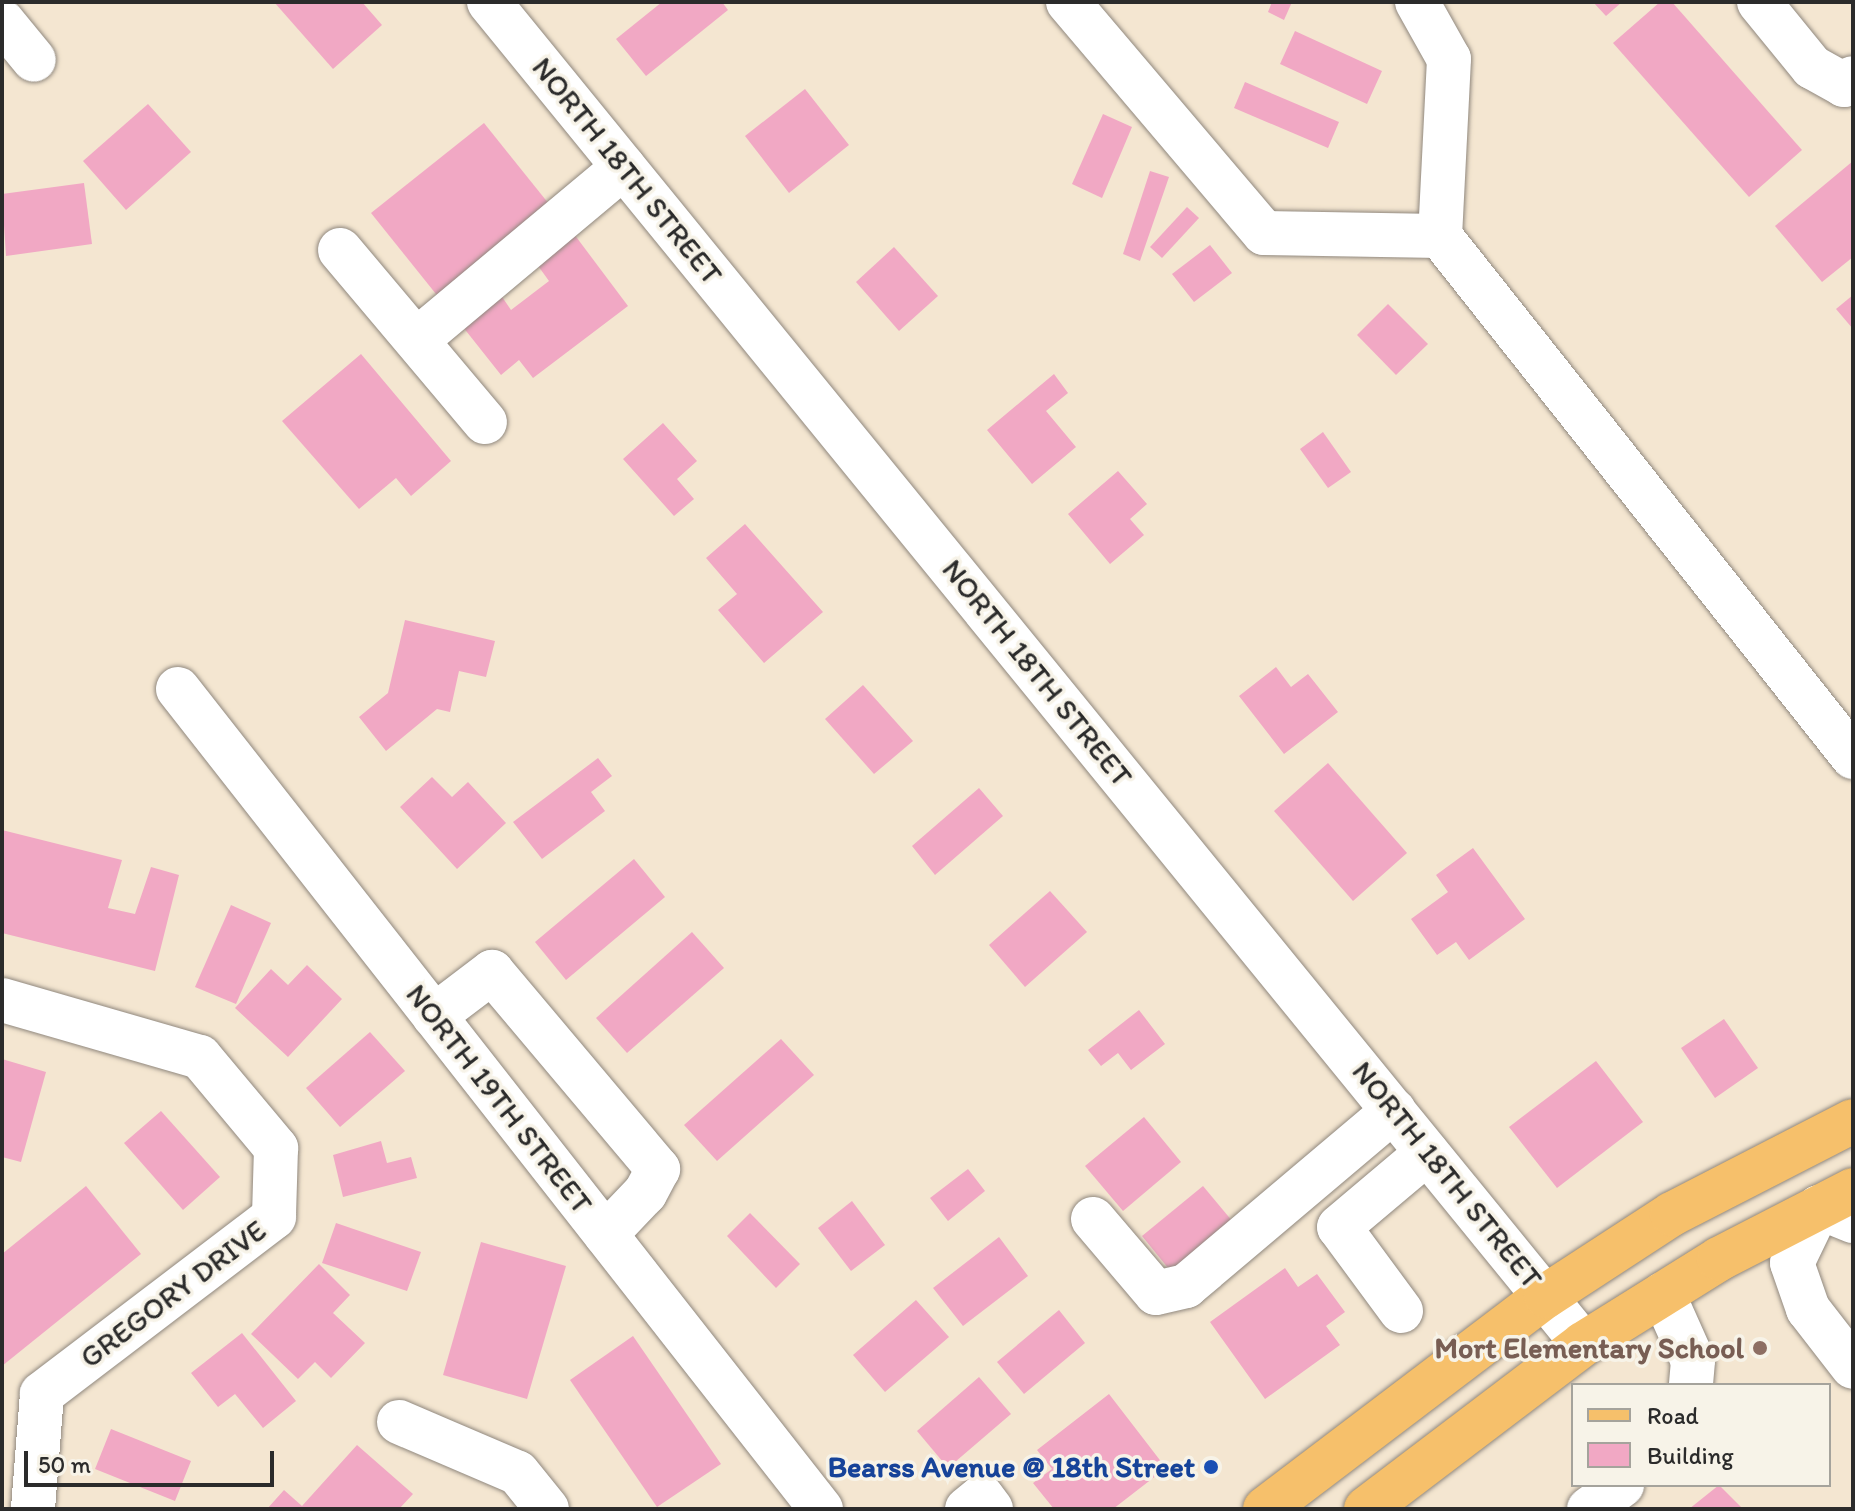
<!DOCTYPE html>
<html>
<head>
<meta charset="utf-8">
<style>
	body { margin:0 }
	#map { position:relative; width:1855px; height:1511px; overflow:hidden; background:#f4e6d1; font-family:Itim,sans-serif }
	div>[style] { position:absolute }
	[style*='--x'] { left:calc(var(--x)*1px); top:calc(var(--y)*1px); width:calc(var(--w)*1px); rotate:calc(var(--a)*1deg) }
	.building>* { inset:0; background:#f1a8c4 }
	.roads { filter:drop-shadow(0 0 2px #90887e) drop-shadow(0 0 2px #90887e) }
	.minor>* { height:44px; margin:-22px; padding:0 22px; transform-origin:22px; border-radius:22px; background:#fff }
	.major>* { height:44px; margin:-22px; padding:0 22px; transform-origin:22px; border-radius:22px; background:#f6c06b }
	.dots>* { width:22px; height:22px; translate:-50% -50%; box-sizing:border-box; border:4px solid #f7f3e8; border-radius:50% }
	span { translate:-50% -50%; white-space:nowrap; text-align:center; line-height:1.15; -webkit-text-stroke:7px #f7f3e8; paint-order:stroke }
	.street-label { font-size:30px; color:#2b2b2b }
	.education-label { font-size:30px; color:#785e54; font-weight:700 }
	.right { translate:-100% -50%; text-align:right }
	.transit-label { font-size:30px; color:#164399; font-weight:700 }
	.frame { position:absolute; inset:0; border:4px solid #2b2b2b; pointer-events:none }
	.legend { position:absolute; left:1571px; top:1383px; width:260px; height:104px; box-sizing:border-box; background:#f7f3e8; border:2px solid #a5a39c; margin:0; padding:10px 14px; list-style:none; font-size:24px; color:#2b2b2b }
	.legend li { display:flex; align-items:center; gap:16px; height:40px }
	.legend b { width:40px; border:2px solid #a5a39c }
	.scale { position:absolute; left:24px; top:1451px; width:250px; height:36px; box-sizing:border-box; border:4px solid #2b2b2b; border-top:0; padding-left:10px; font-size:24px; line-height:28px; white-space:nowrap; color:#2b2b2b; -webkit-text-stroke:6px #f7f3e8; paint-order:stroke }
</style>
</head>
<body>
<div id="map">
	<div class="building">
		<div style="clip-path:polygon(274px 2px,362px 2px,382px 25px,333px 69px)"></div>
		<div style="clip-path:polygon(662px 2px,722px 2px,728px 10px,646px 76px,616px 39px)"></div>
		<div style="clip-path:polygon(1272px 2px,1292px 2px,1284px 20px,1268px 12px)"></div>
		<div style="clip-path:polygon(1593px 2px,1622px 2px,1606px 16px)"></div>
		<div style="clip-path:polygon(1660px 2px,1672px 2px,1802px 150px,1749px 197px,1613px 43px)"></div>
		<div style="clip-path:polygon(1295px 31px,1382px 71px,1367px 104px,1280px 64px)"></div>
		<div style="clip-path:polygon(1245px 82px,1339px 122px,1328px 148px,1234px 108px)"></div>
		<div style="clip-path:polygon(805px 89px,849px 145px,789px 193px,745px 136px)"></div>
		<div style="clip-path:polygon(148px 104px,191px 152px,126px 210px,83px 161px)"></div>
		<div style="clip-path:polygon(1103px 114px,1132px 127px,1102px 198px,1072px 184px)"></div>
		<div style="clip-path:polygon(484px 123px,553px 209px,440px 299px,371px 213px)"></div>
		<div style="clip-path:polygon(1853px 161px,1853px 257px,1822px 282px,1775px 226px)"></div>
		<div style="clip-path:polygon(1150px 171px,1169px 177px,1140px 261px,1123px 254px)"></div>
		<div style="clip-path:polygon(84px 183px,92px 244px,6px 256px,2px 194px)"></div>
		<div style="clip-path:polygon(1187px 207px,1199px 218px,1162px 258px,1150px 247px)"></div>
		<div style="clip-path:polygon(574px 234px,628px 306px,533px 378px,519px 360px,501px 375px,459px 322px,498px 291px,511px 310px,549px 281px,536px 263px)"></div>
		<div style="clip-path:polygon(1210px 245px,1232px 273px,1194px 302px,1172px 274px)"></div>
		<div style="clip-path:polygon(894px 247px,938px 296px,899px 331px,856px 282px)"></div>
		<div style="clip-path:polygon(1853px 295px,1853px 329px,1836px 309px)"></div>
		<div style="clip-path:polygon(1388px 304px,1428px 344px,1396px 375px,1357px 335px)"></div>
		<div style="clip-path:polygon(361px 354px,451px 461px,411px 496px,396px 478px,359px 509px,282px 421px)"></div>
		<div style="clip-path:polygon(1054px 374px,1068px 393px,1046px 411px,1076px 447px,1032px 484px,987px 430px)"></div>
		<div style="clip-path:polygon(663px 423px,697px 461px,677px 479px,694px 499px,674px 516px,623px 459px)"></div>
		<div style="clip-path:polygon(1323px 432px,1351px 472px,1328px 488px,1300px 449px)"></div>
		<div style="clip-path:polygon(1118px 471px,1147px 504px,1130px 519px,1144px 535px,1110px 564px,1068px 514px)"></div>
		<div style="clip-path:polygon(745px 524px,823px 612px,764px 663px,718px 610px,737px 594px,706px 558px)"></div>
		<div style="clip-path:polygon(405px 620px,495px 641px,486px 677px,459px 671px,450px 712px,437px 709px,386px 751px,359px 717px,388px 693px)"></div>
		<div style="clip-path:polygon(1276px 667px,1291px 687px,1308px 674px,1338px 712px,1284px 754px,1239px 696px)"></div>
		<div style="clip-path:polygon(863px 685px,913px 741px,874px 774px,825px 719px)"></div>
		<div style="clip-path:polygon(598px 758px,612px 776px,591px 792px,605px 811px,542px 859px,513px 822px)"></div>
		<div style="clip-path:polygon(1328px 763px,1407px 853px,1353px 901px,1274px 811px)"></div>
		<div style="clip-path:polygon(432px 777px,452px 797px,468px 782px,506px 823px,457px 869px,400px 807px)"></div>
		<div style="clip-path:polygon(979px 788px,1003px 816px,935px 875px,912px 846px)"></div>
		<div style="clip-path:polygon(2px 830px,122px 860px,108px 908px,135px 914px,151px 867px,179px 875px,155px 971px,2px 933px)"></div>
		<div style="clip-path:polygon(1473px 848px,1525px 919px,1469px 960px,1456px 942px,1437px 955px,1411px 919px,1448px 892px,1436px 875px)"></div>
		<div style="clip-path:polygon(634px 859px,665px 897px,566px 980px,535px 942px)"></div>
		<div style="clip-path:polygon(1050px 891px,1087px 932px,1025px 987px,989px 945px)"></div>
		<div style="clip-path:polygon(231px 905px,271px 923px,236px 1004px,195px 987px)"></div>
		<div style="clip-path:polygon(692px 932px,724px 968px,627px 1053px,596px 1018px)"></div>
		<div style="clip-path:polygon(307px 965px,342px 999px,288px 1057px,235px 1008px,271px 969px,288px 985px)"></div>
		<div style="clip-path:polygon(1139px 1010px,1165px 1044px,1131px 1070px,1118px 1053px,1101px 1066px,1088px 1050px)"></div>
		<div style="clip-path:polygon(1724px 1019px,1758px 1068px,1715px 1098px,1681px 1048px)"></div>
		<div style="clip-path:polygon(370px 1032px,405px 1071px,340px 1127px,306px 1088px)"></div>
		<div style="clip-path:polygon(781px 1039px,814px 1075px,717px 1161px,684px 1125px)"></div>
		<div style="clip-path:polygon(2px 1059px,46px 1072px,21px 1162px,2px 1157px)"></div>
		<div style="clip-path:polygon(1596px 1061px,1643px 1122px,1557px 1188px,1509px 1127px)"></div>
		<div style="clip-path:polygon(161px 1111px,220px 1177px,183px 1210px,124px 1143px)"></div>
		<div style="clip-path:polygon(1144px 1117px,1181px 1162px,1123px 1211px,1085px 1166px)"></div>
		<div style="clip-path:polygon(381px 1141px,387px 1163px,411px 1157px,417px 1178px,343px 1197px,333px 1155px)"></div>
		<div style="clip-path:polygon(968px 1169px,985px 1191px,948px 1221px,930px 1198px)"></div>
		<div style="clip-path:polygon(86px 1186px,141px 1254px,2px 1366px,2px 1254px)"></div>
		<div style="clip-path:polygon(1203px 1186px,1238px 1228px,1177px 1279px,1142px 1236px)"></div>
		<div style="clip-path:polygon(852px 1201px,885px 1245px,851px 1271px,818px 1228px)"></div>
		<div style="clip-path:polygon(750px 1213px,800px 1264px,776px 1288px,727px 1236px)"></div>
		<div style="clip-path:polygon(336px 1223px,421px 1252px,407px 1291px,322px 1263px)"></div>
		<div style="clip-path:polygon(999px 1237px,1028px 1276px,963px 1326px,933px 1288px)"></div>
		<div style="clip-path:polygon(481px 1242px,566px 1266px,527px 1399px,443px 1375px)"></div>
		<div style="clip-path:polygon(319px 1264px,350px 1295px,333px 1313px,365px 1343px,331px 1378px,315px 1362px,298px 1379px,251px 1334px)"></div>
		<div style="clip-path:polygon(1285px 1268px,1298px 1287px,1317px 1274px,1345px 1312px,1326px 1326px,1340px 1345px,1265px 1399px,1210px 1322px)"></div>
		<div style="clip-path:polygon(916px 1300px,949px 1337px,885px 1392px,853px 1355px)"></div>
		<div style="clip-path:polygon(1059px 1310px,1085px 1343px,1024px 1394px,997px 1362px)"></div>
		<div style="clip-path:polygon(242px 1333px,296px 1401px,263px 1428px,235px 1394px,218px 1407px,191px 1373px)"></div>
		<div style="clip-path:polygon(633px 1336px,721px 1464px,657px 1507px,570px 1380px)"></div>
		<div style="clip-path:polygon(979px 1377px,1011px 1414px,948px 1468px,917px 1431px)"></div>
		<div style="clip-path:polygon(1109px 1394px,1166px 1468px,1113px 1509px,1054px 1509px,1033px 1483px,1052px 1469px,1037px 1450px)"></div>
		<div style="clip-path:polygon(111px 1429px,191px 1461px,175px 1501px,95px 1469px)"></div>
		<div style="clip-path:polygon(357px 1445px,413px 1494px,399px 1509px,267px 1509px,284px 1490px,302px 1506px)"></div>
		<div style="clip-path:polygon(1719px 1485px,1743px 1509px,1689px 1509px)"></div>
	</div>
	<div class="roads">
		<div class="minor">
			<div style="--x:489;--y:2;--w:1731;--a:50.81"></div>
			<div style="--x:1068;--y:2;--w:303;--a:49.7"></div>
			<div style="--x:1264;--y:233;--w:176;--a:1"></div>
			<div style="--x:1417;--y:2;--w:65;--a:60.7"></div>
			<div style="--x:1449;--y:59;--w:177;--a:92.9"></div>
			<div style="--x:1440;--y:236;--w:665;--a:51.6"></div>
			<div style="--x:1759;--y:2;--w:84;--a:50.8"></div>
			<div style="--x:1812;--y:67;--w:37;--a:29"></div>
			<div style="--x:1844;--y:85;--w:11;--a:-38"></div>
			<div style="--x:2;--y:21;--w:50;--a:50.6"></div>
			<div style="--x:340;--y:250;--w:225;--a:49.9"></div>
			<div style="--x:418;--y:339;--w:268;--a:-39.9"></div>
			<div style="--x:178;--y:689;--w:1042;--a:51.9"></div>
			<div style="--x:2;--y:1000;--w:206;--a:16.1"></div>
			<div style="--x:200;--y:1057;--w:119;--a:50.1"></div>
			<div style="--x:276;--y:1148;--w:69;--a:91.7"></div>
			<div style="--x:274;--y:1217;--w:292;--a:142.7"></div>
			<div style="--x:42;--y:1394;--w:115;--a:94.5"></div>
			<div style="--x:434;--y:1016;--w:73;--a:-37.2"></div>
			<div style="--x:492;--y:972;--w:258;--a:49.9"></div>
			<div style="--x:658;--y:1169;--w:27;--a:118"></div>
			<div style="--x:645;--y:1193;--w:57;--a:133.6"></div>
			<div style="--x:1093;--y:1219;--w:97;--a:49.6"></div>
			<div style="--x:1156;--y:1293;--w:31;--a:-13"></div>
			<div style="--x:1186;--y:1286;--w:272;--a:-40.2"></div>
			<div style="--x:1853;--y:1221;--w:37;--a:-158"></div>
			<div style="--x:1819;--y:1207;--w:62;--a:115.7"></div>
			<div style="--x:1792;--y:1263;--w:49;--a:70.8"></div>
			<div style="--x:1808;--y:1309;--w:73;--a:52.2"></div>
			<div style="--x:1663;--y:1294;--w:73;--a:65.9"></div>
			<div style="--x:1693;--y:1361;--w:24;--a:95"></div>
			<div style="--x:1401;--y:1311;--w:104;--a:-126.4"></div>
			<div style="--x:1339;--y:1227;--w:115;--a:-40.1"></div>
			<div style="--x:399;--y:1422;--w:129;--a:23.2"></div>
			<div style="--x:518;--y:1473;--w:46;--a:51.1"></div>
			<div style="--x:967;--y:1509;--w:19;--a:-39"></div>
			<div style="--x:982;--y:1497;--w:15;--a:53"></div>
			<div style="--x:1589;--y:1509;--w:41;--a:-36"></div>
		</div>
		<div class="major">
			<div style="--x:1265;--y:1509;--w:353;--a:-37.2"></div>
			<div style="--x:1546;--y:1296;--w:150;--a:-33.1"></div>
			<div style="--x:1672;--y:1214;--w:203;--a:-27.2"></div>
			<div style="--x:1366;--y:1509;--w:273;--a:-37.2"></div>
			<div style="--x:1583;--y:1344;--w:160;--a:-32"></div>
			<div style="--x:1719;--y:1259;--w:151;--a:-27.2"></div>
		</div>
	</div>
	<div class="dots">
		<div style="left:1760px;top:1348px;background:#8d6e63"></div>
		<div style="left:1211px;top:1467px;background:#1a4fb4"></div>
	</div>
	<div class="street-label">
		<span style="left:627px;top:171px;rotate:51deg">NORTH 18TH STREET</span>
		<span style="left:1037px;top:673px;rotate:51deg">NORTH 18TH STREET</span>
		<span style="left:499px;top:1099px;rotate:52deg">NORTH 19TH STREET</span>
		<span style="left:1447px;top:1175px;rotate:51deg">NORTH 18TH STREET</span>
		<span style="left:173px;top:1294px;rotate:-37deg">GREGORY DRIVE</span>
	</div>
	<div class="education-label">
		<span class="right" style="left:1744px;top:1348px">Mort Elementary School</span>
	</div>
	<div class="transit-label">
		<span class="right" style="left:1195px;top:1467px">Bearss Avenue @ 18th Street</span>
	</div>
	<div class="frame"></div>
	<ul class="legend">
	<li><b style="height:10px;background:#f6c06b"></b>Road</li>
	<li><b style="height:22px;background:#f1a8c4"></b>Building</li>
	</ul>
	<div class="scale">50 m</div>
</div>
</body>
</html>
